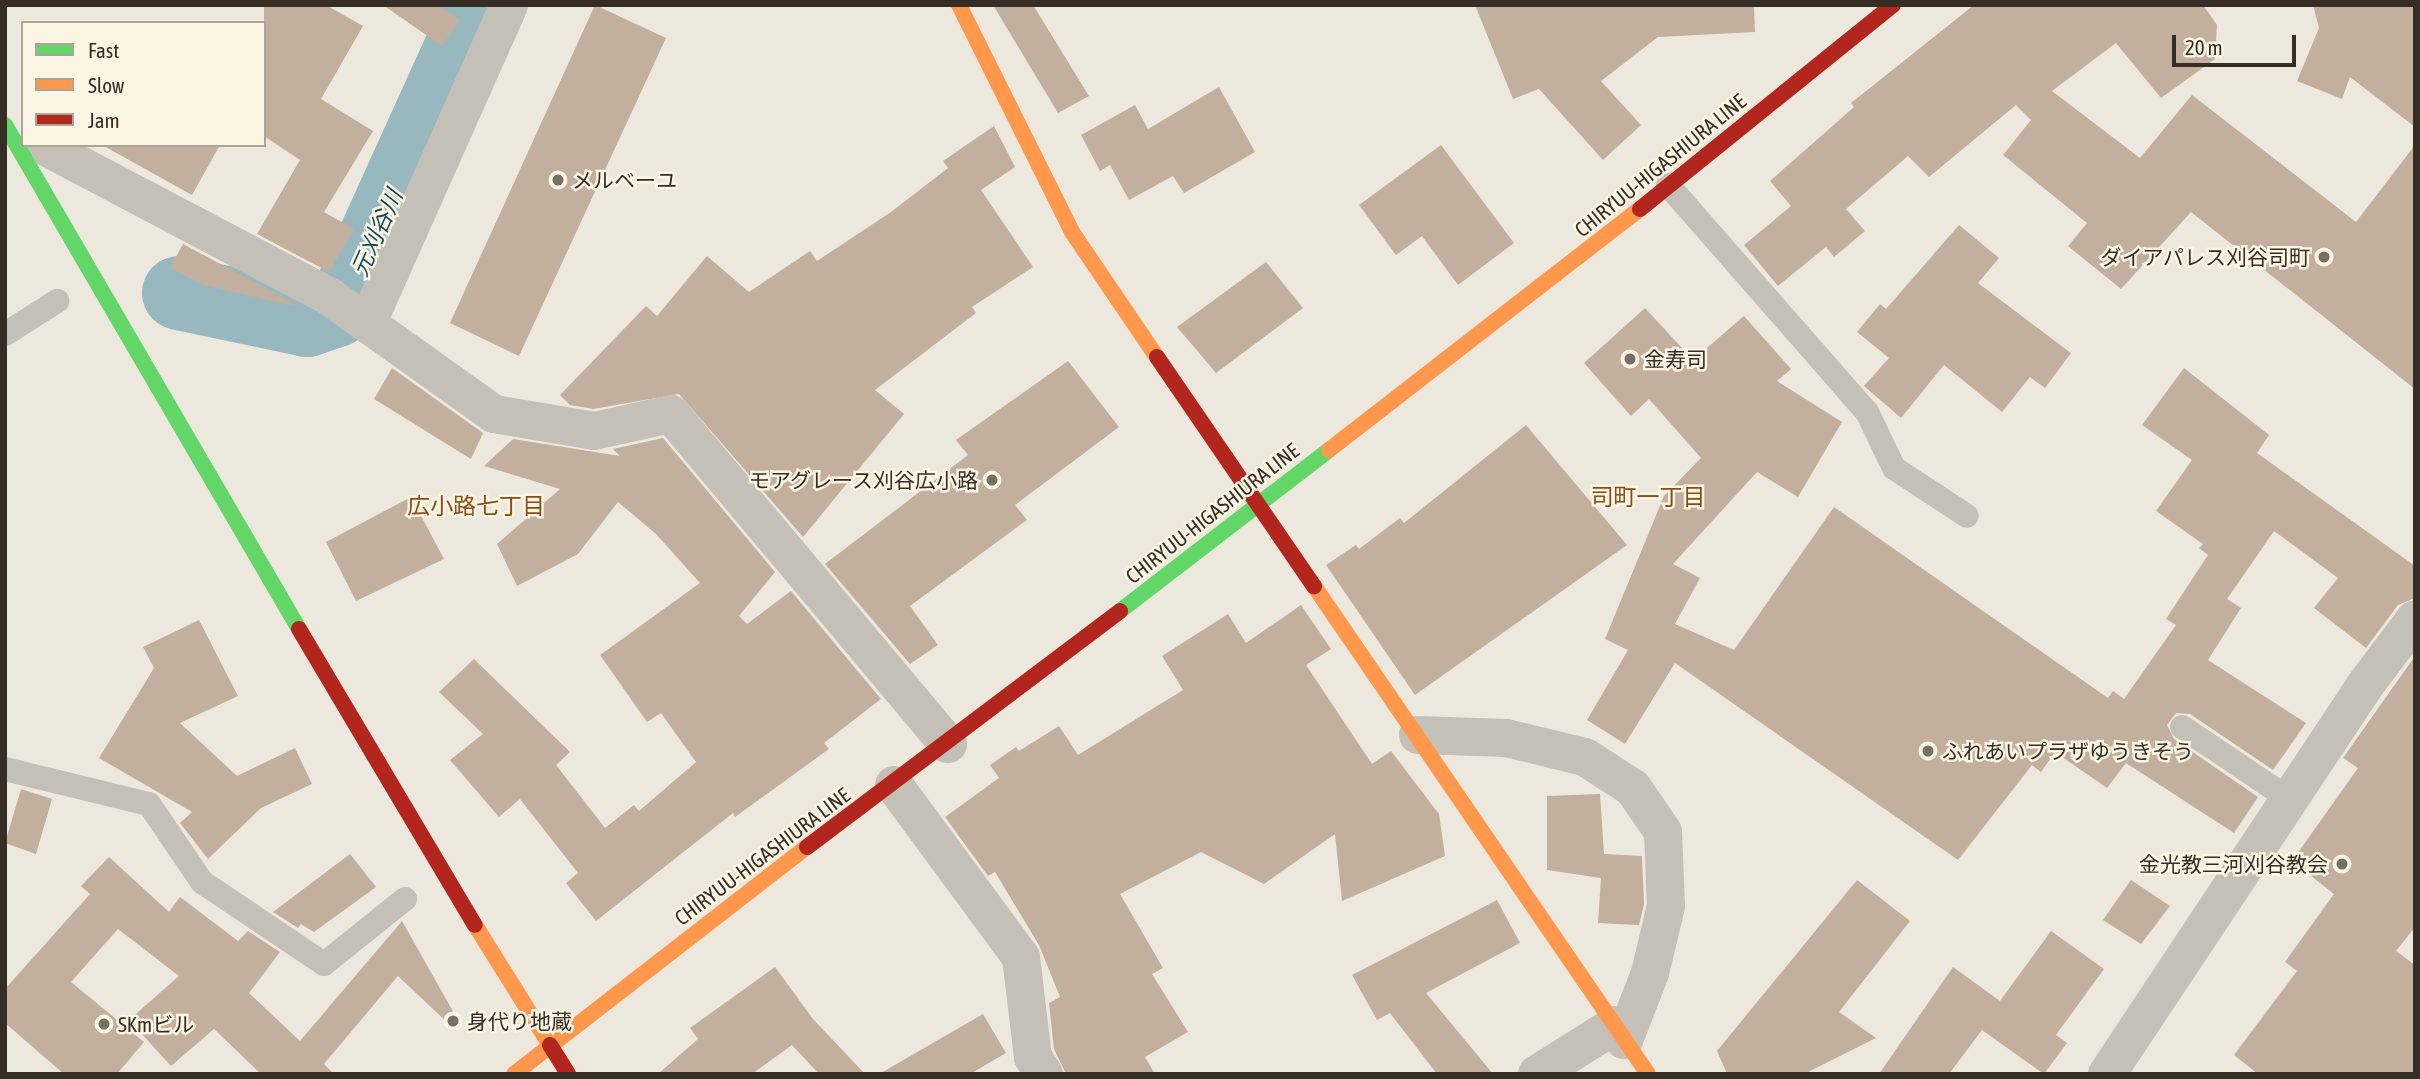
<!DOCTYPE html>
<html>
<head>
<meta charset="utf-8">
<style>
	body { margin:0 }
	#map { position:relative; width:2420px; height:1079px; overflow:hidden; background:#ede8dd; font-family:"Asap Condensed","Noto Sans JP",sans-serif }
	div>[style] { position:absolute }
	[style*='--x'] { left:calc(var(--x)*1px); top:calc(var(--y)*1px); width:calc(var(--w)*1px); rotate:calc(var(--a)*1deg) }
	.river>* { height:74px; margin:-37px; padding:0 37px; transform-origin:37px; border-radius:37px; background:#98b8c0 }
	.building>* { inset:0; background:#c2af9d }
	.lane>* { height:24px; margin:-12px; padding:0 12px; transform-origin:12px; border-radius:12px; background:#c5c0b7 }
	.street>* { height:38px; margin:-19px; padding:0 19px; transform-origin:19px; border-radius:19px; background:#c5c0b7 }
	.fast>* { height:16px; margin:-8px; padding:0 8px; transform-origin:8px; border-radius:8px; background:#63d668 }
	.slow>* { height:16px; margin:-8px; padding:0 8px; transform-origin:8px; border-radius:8px; background:#ff974d }
	.jam>* { height:16px; margin:-8px; padding:0 8px; transform-origin:8px; border-radius:8px; background:#b3261e }
	.dots>* { width:19px; height:19px; translate:-50% -50%; box-sizing:border-box; border:4px solid #fbf5e3; border-radius:50% }
	span { translate:-50% -50%; white-space:nowrap; text-align:center; line-height:1.15; -webkit-text-stroke:5px #fbf5e3; paint-order:stroke }
	.street-label { font-size:21px; color:#362e25 }
	.poi-label { font-size:21px; color:#362e25 }
	.left { translate:0 -50%; text-align:left }
	.right { translate:-100% -50%; text-align:right }
	.water-label { font-size:23px; color:#17495b; font-style:italic }
	.neighbourhood-label { font-size:23px; color:#8c4a17 }
	.frame { position:absolute; inset:0; border:7px solid #362e25; pointer-events:none }
	.legend { position:absolute; left:21px; top:21px; width:245px; height:126px; box-sizing:border-box; background:#fbf5e3; border:2px solid #aca597; margin:0; padding:9px 12px; list-style:none; font-size:21px; color:#362e25 }
	.legend li { display:flex; align-items:center; gap:14px; height:35px }
	.legend b { width:35px; border:2px solid #aca597 }
	.scale { position:absolute; left:2172px; top:35px; width:124px; height:32px; box-sizing:border-box; border:4px solid #362e25; border-top:0; padding-left:9px; font-size:21px; line-height:24px; white-space:nowrap; color:#362e25; -webkit-text-stroke:5px #fbf5e3; paint-order:stroke }
</style>
</head>
<body>
<div id="map">
	<div class="river">
		<div style="--x:179;--y:293;--w:131;--a:11.9"></div>
		<div style="--x:307;--y:320;--w:31;--a:-19"></div>
		<div style="--x:336;--y:310;--w:15;--a:-42"></div>
		<div style="--x:347;--y:300;--w:324;--a:-65.6"></div>
	</div>
	<div class="building">
		<div style="clip-path:polygon(264px 5px,326px 5px,363px 26px,321px 99px,373px 131px,324px 212px,354px 229px,329px 272px,257px 234px,300px 160px,264px 136px)"></div>
		<div style="clip-path:polygon(383px 5px,438px 5px,460px 20px,442px 46px)"></div>
		<div style="clip-path:polygon(595px 5px,666px 38px,519px 356px,450px 323px)"></div>
		<div style="clip-path:polygon(993px 5px,1033px 5px,1089px 96px,1058px 113px)"></div>
		<div style="clip-path:polygon(1475px 5px,1754px 5px,1755px 32px,1658px 37px,1601px 81px,1641px 125px,1603px 160px,1539px 89px,1513px 99px)"></div>
		<div style="clip-path:polygon(1974px 5px,2203px 5px,2217px 25px,2215px 59px,2161px 98px,2116px 43px,2052px 91px,2140px 158px,2192px 95px,2356px 222px,2415px 145px,2415px 389px,2191px 212px,2121px 289px,2068px 246px,2087px 223px,2003px 155px,2031px 120px,2016px 105px,1929px 177px,1908px 156px,1846px 209px,1865px 231px,1834px 257px,1826px 247px,1778px 286px,1744px 245px,1791px 206px,1770px 181px,1854px 107px,1851px 103px)"></div>
		<div style="clip-path:polygon(2313px 5px,2415px 5px,2415px 127px,2350px 77px,2342px 99px,2297px 81px,2319px 28px)"></div>
		<div style="clip-path:polygon(1219px 87px,1255px 152px,1184px 193px,1173px 176px,1129px 200px,1110px 165px,1100px 171px,1081px 135px,1135px 105px,1148px 129px)"></div>
		<div style="clip-path:polygon(994px 126px,1015px 167px,981px 190px,1033px 267px,972px 307px,976px 313px,875px 390px,904px 414px,803px 537px,679px 394px,593px 409px,570px 405px,560px 395px,646px 306px,657px 316px,707px 256px,749px 292px,810px 251px,817px 261px,891px 212px,948px 168px,943px 161px)"></div>
		<div style="clip-path:polygon(102px 145px,220px 145px,192px 195px)"></div>
		<div style="clip-path:polygon(1441px 145px,1514px 243px,1458px 285px,1422px 236px,1396px 255px,1359px 205px)"></div>
		<div style="clip-path:polygon(1959px 225px,1999px 258px,1978px 283px,2071px 353px,2045px 388px,2030px 377px,2002px 412px,1944px 365px,1901px 418px,1864px 386px,1889px 358px,1857px 332px,1880px 304px,1886px 309px)"></div>
		<div style="clip-path:polygon(183px 244px,295px 304px,294px 306px,203px 285px,170px 268px)"></div>
		<div style="clip-path:polygon(1266px 262px,1303px 308px,1216px 373px,1177px 327px)"></div>
		<div style="clip-path:polygon(1645px 308px,1693px 360px,1744px 316px,1791px 369px,1777px 381px,1842px 422px,1798px 497px,1757px 472px,1673px 564px,1700px 578px,1675px 624px,1734px 650px,1834px 507px,2108px 698px,2113px 691px,2124px 699px,2176px 625px,2166px 619px,2208px 555px,2199px 548px,2203px 544px,2156px 511px,2192px 460px,2142px 425px,2184px 368px,2269px 435px,2257px 453px,2415px 566px,2415px 598px,2398px 605px,2366px 648px,2314px 608px,2338px 578px,2274px 531px,2227px 599px,2241px 608px,2208px 660px,2306px 723px,2273px 770px,2190px 714px,2176px 713px,2167px 725px,2174px 739px,2258px 797px,2234px 833px,2126px 763px,2107px 788px,2055px 752px,2041px 772px,2032px 765px,1958px 860px,1675px 663px,1625px 744px,1587px 720px,1628px 650px,1605px 639px,1664px 496px,1701px 458px,1649px 399px,1631px 416px,1584px 363px)"></div>
		<div style="clip-path:polygon(1068px 361px,1119px 427px,1015px 505px,1027px 520px,910px 606px,938px 645px,910px 664px,825px 564px,968px 455px,956px 440px)"></div>
		<div style="clip-path:polygon(392px 368px,483px 433px,471px 459px,374px 399px)"></div>
		<div style="clip-path:polygon(1526px 425px,1627px 545px,1415px 695px,1326px 565px,1356px 545px,1359px 549px,1400px 518px,1404px 523px)"></div>
		<div style="clip-path:polygon(663px 438px,775px 572px,739px 616px,747px 624px,791px 591px,881px 699px,824px 743px,829px 749px,735px 817px,733px 813px,596px 921px,566px 883px,578px 873px,520px 799px,499px 817px,450px 760px,483px 734px,439px 692px,474px 659px,570px 752px,556px 765px,605px 828px,634px 805px,639px 811px,696px 762px,661px 713px,647px 722px,600px 655px,700px 583px,656px 534px,618px 502px,578px 554px,517px 586px,497px 544px,560px 489px,484px 466px,513px 439px,620px 456px,613px 449px)"></div>
		<div style="clip-path:polygon(411px 497px,444px 559px,356px 601px,326px 542px)"></div>
		<div style="clip-path:polygon(1301px 605px,1331px 649px,1306px 665px,1372px 764px,1391px 751px,1439px 814px,1445px 856px,1342px 901px,1335px 834px,1264px 884px,1201px 852px,1120px 894px,1163px 968px,1152px 974px,1188px 1032px,1145px 1057px,1155px 1074px,1066px 1074px,1054px 1049px,1049px 1003px,1060px 997px,1039px 945px,995px 872px,988px 876px,945px 817px,999px 778px,990px 765px,1016px 747px,1019px 751px,1059px 726px,1078px 755px,1183px 690px,1162px 656px,1228px 614px,1246px 643px)"></div>
		<div style="clip-path:polygon(199px 620px,238px 696px,180px 723px,237px 776px,295px 748px,312px 784px,261px 808px,208px 859px,180px 823px,192px 812px,99px 758px,154px 668px,143px 647px)"></div>
		<div style="clip-path:polygon(2415px 656px,2415px 927px,2396px 951px,2415px 965px,2415px 1074px,2258px 1074px,2234px 1055px,2297px 971px,2285px 962px,2334px 894px,2292px 861px,2358px 768px,2343px 758px)"></div>
		<div style="clip-path:polygon(21px 789px,52px 799px,36px 854px,5px 843px)"></div>
		<div style="clip-path:polygon(1600px 794px,1604px 854px,1642px 856px,1644px 904px,1639px 925px,1598px 923px,1601px 878px,1547px 870px,1547px 796px)"></div>
		<div style="clip-path:polygon(350px 854px,376px 887px,314px 932px,301px 924px,298px 928px,273px 912px)"></div>
		<div style="clip-path:polygon(109px 857px,169px 912px,180px 897px,238px 941px,248px 931px,280px 952px,249px 993px,300px 1041px,402px 921px,459px 1022px,452px 1027px,398px 976px,324px 1064px,334px 1074px,261px 1074px,214px 1029px,171px 1066px,129px 1020px,179px 976px,118px 929px,71px 982px,144px 1042px,117px 1074px,64px 1074px,5px 1023px,5px 989px,90px 894px,81px 886px)"></div>
		<div style="clip-path:polygon(1857px 880px,1910px 921px,1839px 1012px,1876px 1038px,1804px 1074px,1727px 1074px,1717px 1051px)"></div>
		<div style="clip-path:polygon(2131px 880px,2170px 906px,2141px 944px,2103px 920px)"></div>
		<div style="clip-path:polygon(1497px 900px,1520px 943px,1426px 993px,1493px 1074px,1437px 1074px,1390px 1013px,1377px 1020px,1352px 975px)"></div>
		<div style="clip-path:polygon(2051px 931px,2104px 969px,2056px 1035px,2067px 1043px,2044px 1074px,1982px 1030px,1949px 1074px,1879px 1074px,1953px 967px,2000px 1001px)"></div>
		<div style="clip-path:polygon(775px 967px,813px 1019px,865px 1074px,819px 1074px,792px 1045px,752px 1074px,658px 1074px,698px 1039px,690px 1028px)"></div>
		<div style="clip-path:polygon(983px 1014px,1006px 1053px,970px 1074px,881px 1073px)"></div>
	</div>
	<div class="lane">
		<div style="--x:1668;--y:185;--w:302;--a:48.8"></div>
		<div style="--x:1867;--y:412;--w:62;--a:64.3"></div>
		<div style="--x:1894;--y:468;--w:87;--a:33.3"></div>
		<div style="--x:5;--y:334;--w:62;--a:-32.4"></div>
		<div style="--x:2182;--y:727;--w:129;--a:33.9"></div>
		<div style="--x:5;--y:769;--w:148;--a:13.7"></div>
		<div style="--x:149;--y:804;--w:94;--a:55.8"></div>
		<div style="--x:202;--y:882;--w:147;--a:33.9"></div>
		<div style="--x:324;--y:964;--w:104;--a:-38.7"></div>
	</div>
	<div class="street">
		<div style="--x:42;--y:145;--w:326;--a:27.8"></div>
		<div style="--x:330;--y:297;--w:201;--a:35.5"></div>
		<div style="--x:494;--y:414;--w:101;--a:9.6"></div>
		<div style="--x:594;--y:431;--w:79;--a:-12.4"></div>
		<div style="--x:671;--y:414;--w:431;--a:50"></div>
		<div style="--x:368;--y:322;--w:347;--a:-66"></div>
		<div style="--x:1418;--y:735;--w:88;--a:2"></div>
		<div style="--x:1506;--y:738;--w:81;--a:13.5"></div>
		<div style="--x:1585;--y:757;--w:57;--a:32.9"></div>
		<div style="--x:1633;--y:788;--w:53;--a:55.7"></div>
		<div style="--x:1663;--y:832;--w:74;--a:87.7"></div>
		<div style="--x:1666;--y:906;--w:69;--a:103.4"></div>
		<div style="--x:1650;--y:973;--w:72;--a:111.2"></div>
		<div style="--x:894;--y:785;--w:214;--a:53.6"></div>
		<div style="--x:1021;--y:957;--w:101;--a:83.2"></div>
		<div style="--x:1033;--y:1057;--w:20;--a:57"></div>
		<div style="--x:1537;--y:1074;--w:92;--a:-32.1"></div>
		<div style="--x:2107;--y:1074;--w:463;--a:-56.4"></div>
		<div style="--x:2363;--y:688;--w:86;--a:-53"></div>
	</div>
	<div class="fast">
		<div style="--x:5;--y:125;--w:583;--a:59.74"></div>
		<div style="--x:1120;--y:611;--w:264;--a:-37.6"></div>
	</div>
	<div class="slow">
		<div style="--x:959;--y:5;--w:254;--a:63.5"></div>
		<div style="--x:1072;--y:232;--w:151;--a:55.8"></div>
		<div style="--x:1329;--y:450;--w:393;--a:-37.8"></div>
		<div style="--x:1314;--y:586;--w:591;--a:55.61"></div>
		<div style="--x:475;--y:925;--w:142;--a:58"></div>
		<div style="--x:514;--y:1074;--w:371;--a:-37.8"></div>
	</div>
	<div class="jam">
		<div style="--x:1640;--y:209;--w:325;--a:-38.9"></div>
		<div style="--x:1157;--y:357;--w:278;--a:55.6"></div>
		<div style="--x:299;--y:629;--w:344;--a:59.3"></div>
		<div style="--x:807;--y:847;--w:392;--a:-37"></div>
		<div style="--x:550;--y:1045;--w:34;--a:58"></div>
	</div>
	<div class="dots">
		<div style="left:558px;top:180px;background:#766f65"></div>
		<div style="left:2324px;top:257px;background:#766f65"></div>
		<div style="left:1630px;top:359px;background:#766f65"></div>
		<div style="left:992px;top:480px;background:#766f65"></div>
		<div style="left:1928px;top:751px;background:#766f65"></div>
		<div style="left:2342px;top:864px;background:#766f65"></div>
		<div style="left:453px;top:1021px;background:#766f65"></div>
		<div style="left:104px;top:1024px;background:#766f65"></div>
	</div>
	<div class="street-label">
		<span style="left:1660px;top:165px;rotate:-39deg">CHIRYUU-HIGASHIURA LINE</span>
		<span style="left:1212px;top:513px;rotate:-38deg">CHIRYUU-HIGASHIURA LINE</span>
		<span style="left:762px;top:856px;rotate:-37deg">CHIRYUU-HIGASHIURA LINE</span>
	</div>
	<div class="poi-label">
		<span class="left" style="left:572px;top:180px">メルベーユ</span>
		<span class="right" style="left:2310px;top:257px">ダイアパレス刈谷司町</span>
		<span class="left" style="left:1644px;top:359px">金寿司</span>
		<span class="right" style="left:978px;top:480px">モアグレース刈谷広小路</span>
		<span class="left" style="left:1942px;top:751px">ふれあいプラザゆうきそう</span>
		<span class="right" style="left:2328px;top:864px">金光教三河刈谷教会</span>
		<span class="left" style="left:467px;top:1021px">身代り地蔵</span>
		<span class="left" style="left:118px;top:1024px">SKmビル</span>
	</div>
	<div class="water-label">
		<span style="left:377px;top:233px;rotate:-66deg">元刈谷川</span>
	</div>
	<div class="neighbourhood-label">
		<span style="left:1648px;top:497px">司町一丁目</span>
		<span style="left:476px;top:506px">広小路七丁目</span>
	</div>
	<div class="frame"></div>
	<ul class="legend">
	<li><b style="height:9px;background:#63d668"></b>Fast</li>
	<li><b style="height:9px;background:#ff974d"></b>Slow</li>
	<li><b style="height:9px;background:#b3261e"></b>Jam</li>
	</ul>
	<div class="scale">20 m</div>
</div>
</body>
</html>
